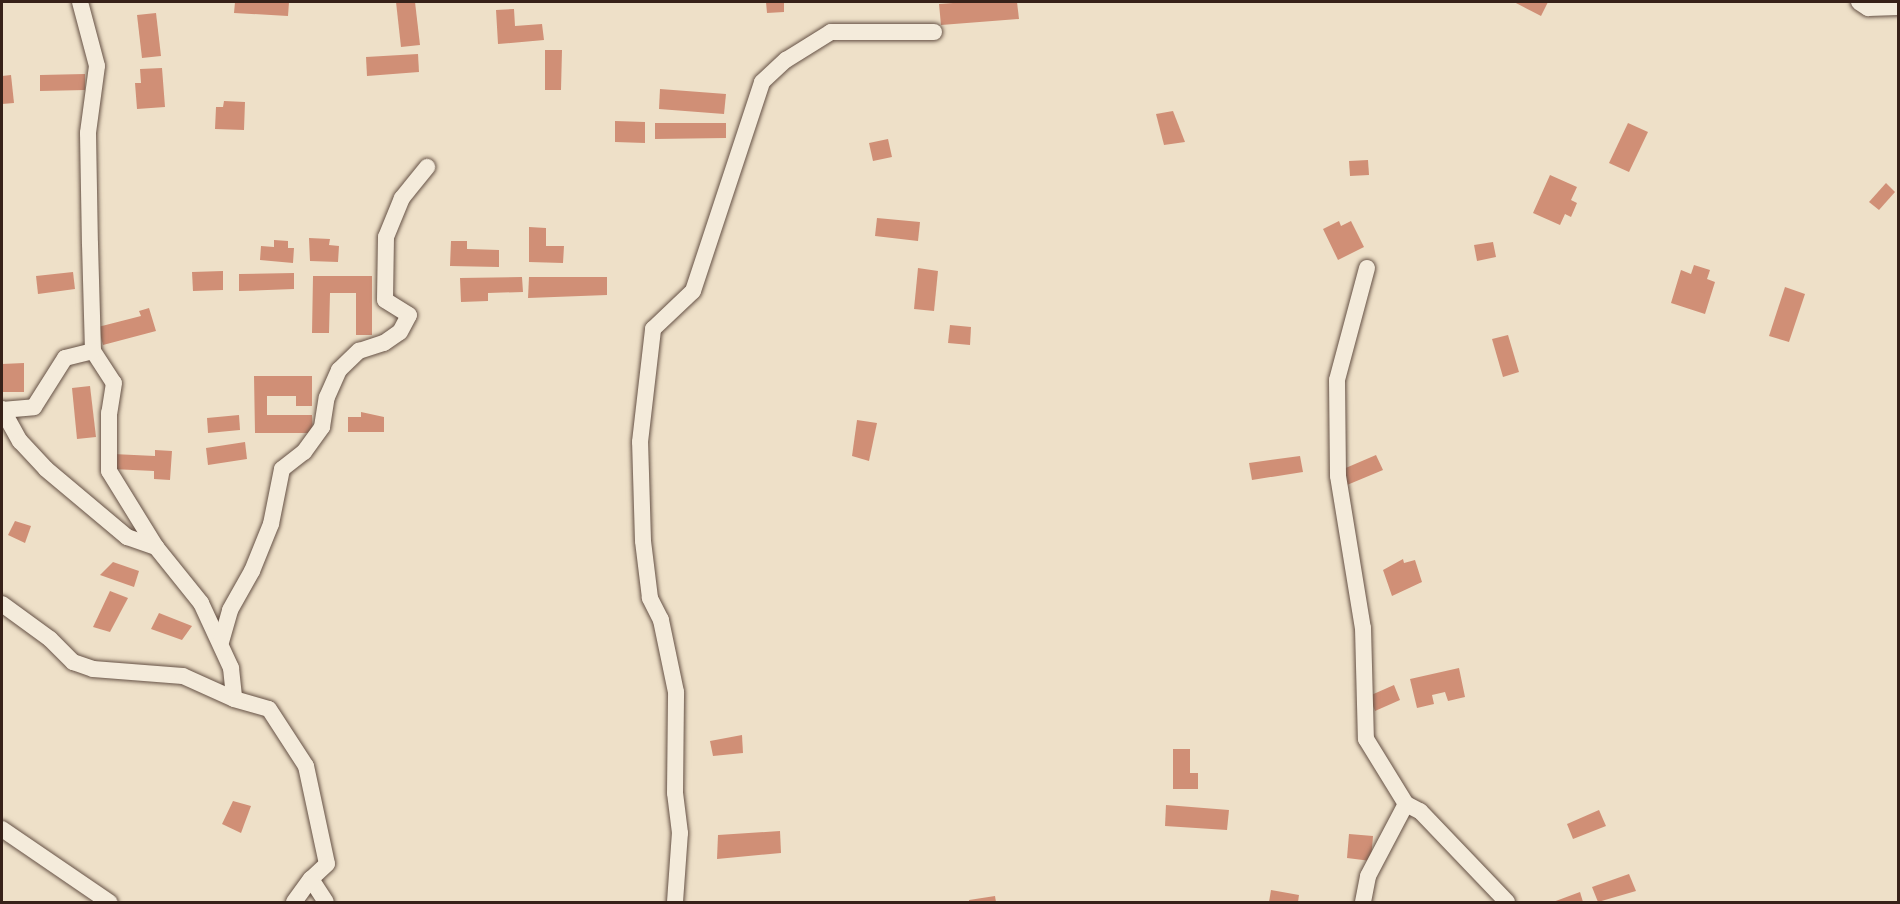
<!DOCTYPE html>
<html>
<head>
<meta charset="utf-8">
<style>
	body { margin:0 }
	#map { position:relative; width:1900px; height:904px; overflow:hidden; background:#eee0c8; font-family:"Old Standard TT",serif }
	div>[style] { position:absolute }
	[style*='--x'] { left:calc(var(--x)*1px); top:calc(var(--y)*1px); width:calc(var(--w)*1px); rotate:calc(var(--a)*1deg) }
	.building>* { inset:0; background:#d08f76 }
	.roads { filter:drop-shadow(0 0 2px #655145) drop-shadow(0 0 2px #655145) }
	.minor>* { height:16px; margin:-8px; padding:0 8px; transform-origin:8px; border-radius:8px; background:#f4ebdb }
	span { translate:-50% -50%; white-space:nowrap; text-align:center; line-height:1.15; -webkit-text-stroke:4.5px #f4ebdb; paint-order:stroke }
	.frame { position:absolute; inset:0; border:3px solid #372119; pointer-events:none }
</style>
</head>
<body>
<div id="map">
	<div class="building">
		<div style="clip-path:polygon(235px 2px,289px 2px,288px 16px,234px 13px)"></div>
		<div style="clip-path:polygon(396px 2px,415px 2px,420px 45px,401px 47px)"></div>
		<div style="clip-path:polygon(766px 2px,784px 2px,784px 12px,767px 13px)"></div>
		<div style="clip-path:polygon(967px 2px,1017px 2px,1019px 19px,941px 25px,939px 4px)"></div>
		<div style="clip-path:polygon(1514px 2px,1548px 2px,1541px 16px)"></div>
		<div style="clip-path:polygon(514px 9px,515px 26px,542px 24px,544px 40px,498px 44px,496px 10px)"></div>
		<div style="clip-path:polygon(156px 13px,161px 56px,142px 58px,137px 15px)"></div>
		<div style="clip-path:polygon(545px 50px,562px 50px,561px 90px,545px 90px)"></div>
		<div style="clip-path:polygon(418px 54px,419px 72px,367px 76px,366px 57px)"></div>
		<div style="clip-path:polygon(162px 68px,165px 107px,137px 109px,135px 83px,141px 83px,140px 69px)"></div>
		<div style="clip-path:polygon(85px 74px,85px 90px,40px 91px,40px 75px)"></div>
		<div style="clip-path:polygon(11px 75px,14px 103px,2px 104px,2px 76px)"></div>
		<div style="clip-path:polygon(660px 89px,726px 94px,724px 114px,659px 109px)"></div>
		<div style="clip-path:polygon(224px 101px,245px 102px,244px 130px,215px 129px,216px 107px,223px 107px)"></div>
		<div style="clip-path:polygon(1173px 111px,1185px 142px,1164px 145px,1156px 114px)"></div>
		<div style="clip-path:polygon(615px 121px,645px 122px,645px 143px,615px 142px)"></div>
		<div style="clip-path:polygon(655px 123px,726px 123px,726px 138px,655px 139px)"></div>
		<div style="clip-path:polygon(1628px 123px,1648px 132px,1629px 172px,1609px 163px)"></div>
		<div style="clip-path:polygon(888px 139px,892px 157px,873px 161px,869px 143px)"></div>
		<div style="clip-path:polygon(1368px 160px,1369px 175px,1350px 176px,1349px 161px)"></div>
		<div style="clip-path:polygon(1550px 175px,1577px 187px,1571px 200px,1577px 203px,1571px 217px,1565px 214px,1560px 225px,1533px 213px)"></div>
		<div style="clip-path:polygon(1886px 183px,1895px 192px,1879px 210px,1869px 202px)"></div>
		<div style="clip-path:polygon(877px 218px,920px 222px,918px 241px,875px 236px)"></div>
		<div style="clip-path:polygon(1339px 221px,1341px 226px,1351px 221px,1364px 247px,1338px 260px,1323px 229px)"></div>
		<div style="clip-path:polygon(529px 227px,546px 228px,546px 246px,564px 246px,563px 263px,529px 262px)"></div>
		<div style="clip-path:polygon(309px 238px,330px 239px,329px 245px,339px 246px,338px 262px,310px 261px)"></div>
		<div style="clip-path:polygon(274px 240px,288px 241px,288px 248px,294px 248px,293px 263px,260px 260px,261px 246px,274px 247px)"></div>
		<div style="clip-path:polygon(451px 241px,467px 241px,467px 249px,499px 250px,499px 267px,450px 266px)"></div>
		<div style="clip-path:polygon(1493px 242px,1496px 257px,1477px 261px,1474px 245px)"></div>
		<div style="clip-path:polygon(1694px 265px,1710px 270px,1707px 279px,1715px 282px,1705px 314px,1671px 303px,1681px 270px,1691px 274px)"></div>
		<div style="clip-path:polygon(918px 268px,938px 271px,934px 311px,914px 309px)"></div>
		<div style="clip-path:polygon(223px 271px,223px 290px,193px 291px,192px 272px)"></div>
		<div style="clip-path:polygon(73px 272px,75px 289px,38px 294px,36px 276px)"></div>
		<div style="clip-path:polygon(294px 273px,294px 289px,239px 291px,239px 274px)"></div>
		<div style="clip-path:polygon(313px 276px,372px 276px,372px 335px,356px 335px,356px 293px,330px 293px,329px 333px,312px 333px)"></div>
		<div style="clip-path:polygon(522px 277px,523px 292px,488px 293px,488px 301px,461px 302px,460px 278px)"></div>
		<div style="clip-path:polygon(529px 277px,607px 277px,607px 295px,528px 298px)"></div>
		<div style="clip-path:polygon(1785px 287px,1805px 294px,1789px 342px,1769px 336px)"></div>
		<div style="clip-path:polygon(149px 308px,156px 331px,103px 345px,98px 327px,141px 316px,139px 311px)"></div>
		<div style="clip-path:polygon(950px 325px,971px 327px,970px 345px,948px 343px)"></div>
		<div style="clip-path:polygon(1508px 335px,1519px 372px,1503px 377px,1492px 339px)"></div>
		<div style="clip-path:polygon(24px 363px,24px 392px,2px 392px,2px 364px)"></div>
		<div style="clip-path:polygon(254px 376px,312px 376px,312px 406px,296px 406px,296px 396px,267px 396px,267px 415px,312px 415px,313px 433px,255px 433px)"></div>
		<div style="clip-path:polygon(90px 386px,96px 437px,77px 439px,72px 388px)"></div>
		<div style="clip-path:polygon(361px 412px,384px 417px,384px 432px,348px 432px,348px 417px,361px 417px)"></div>
		<div style="clip-path:polygon(239px 415px,240px 430px,208px 433px,207px 418px)"></div>
		<div style="clip-path:polygon(857px 420px,877px 423px,869px 461px,852px 456px)"></div>
		<div style="clip-path:polygon(245px 442px,247px 459px,208px 465px,206px 448px)"></div>
		<div style="clip-path:polygon(155px 450px,172px 451px,170px 480px,154px 479px,154px 471px,112px 469px,113px 454px,155px 456px)"></div>
		<div style="clip-path:polygon(1376px 455px,1383px 470px,1347px 485px,1341px 470px)"></div>
		<div style="clip-path:polygon(1300px 456px,1303px 472px,1252px 480px,1249px 463px)"></div>
		<div style="clip-path:polygon(15px 521px,31px 526px,25px 543px,8px 535px)"></div>
		<div style="clip-path:polygon(1403px 559px,1404px 563px,1415px 560px,1422px 582px,1392px 596px,1383px 570px)"></div>
		<div style="clip-path:polygon(113px 562px,139px 571px,134px 587px,100px 575px)"></div>
		<div style="clip-path:polygon(110px 591px,128px 598px,110px 632px,93px 627px)"></div>
		<div style="clip-path:polygon(159px 613px,192px 626px,182px 640px,151px 629px)"></div>
		<div style="clip-path:polygon(1459px 668px,1465px 697px,1448px 701px,1445px 692px,1432px 695px,1434px 704px,1417px 708px,1410px 679px)"></div>
		<div style="clip-path:polygon(1394px 685px,1400px 700px,1375px 711px,1369px 696px)"></div>
		<div style="clip-path:polygon(742px 735px,743px 753px,713px 756px,710px 741px)"></div>
		<div style="clip-path:polygon(1173px 749px,1190px 749px,1190px 773px,1198px 773px,1198px 789px,1173px 789px)"></div>
		<div style="clip-path:polygon(233px 801px,251px 806px,241px 833px,222px 824px)"></div>
		<div style="clip-path:polygon(1166px 805px,1229px 810px,1227px 830px,1165px 826px)"></div>
		<div style="clip-path:polygon(1599px 810px,1606px 826px,1573px 839px,1567px 824px)"></div>
		<div style="clip-path:polygon(780px 831px,781px 853px,717px 859px,718px 835px)"></div>
		<div style="clip-path:polygon(1349px 834px,1373px 836px,1371px 861px,1347px 858px)"></div>
		<div style="clip-path:polygon(1629px 874px,1636px 891px,1598px 902px,1592px 887px)"></div>
		<div style="clip-path:polygon(1271px 890px,1299px 895px,1298px 902px,1269px 902px)"></div>
		<div style="clip-path:polygon(1580px 892px,1583px 902px,1553px 902px)"></div>
		<div style="clip-path:polygon(995px 896px,996px 902px,969px 902px,969px 900px)"></div>
	</div>
	<div class="roads">
		<div class="minor">
			<div style="--x:80;--y:2;--w:66;--a:75.1"></div>
			<div style="--x:97;--y:66;--w:68;--a:97.7"></div>
			<div style="--x:88;--y:133;--w:111;--a:89"></div>
			<div style="--x:90;--y:244;--w:107;--a:88.4"></div>
			<div style="--x:93;--y:351;--w:38;--a:57"></div>
			<div style="--x:114;--y:383;--w:30;--a:99"></div>
			<div style="--x:109;--y:413;--w:58;--a:90"></div>
			<div style="--x:109;--y:471;--w:89;--a:58.3"></div>
			<div style="--x:156;--y:547;--w:72;--a:51.2"></div>
			<div style="--x:201;--y:603;--w:72;--a:65.2"></div>
			<div style="--x:231;--y:668;--w:31;--a:84"></div>
			<div style="--x:234;--y:699;--w:36;--a:16"></div>
			<div style="--x:269;--y:709;--w:68;--a:57"></div>
			<div style="--x:306;--y:766;--w:100;--a:77.9"></div>
			<div style="--x:327;--y:864;--w:22;--a:137"></div>
			<div style="--x:311;--y:879;--w:27;--a:57"></div>
			<div style="--x:1859;--y:2;--w:11;--a:34"></div>
			<div style="--x:1868;--y:8;--w:30;--a:-2"></div>
			<div style="--x:1367;--y:268;--w:116;--a:105"></div>
			<div style="--x:1337;--y:380;--w:96;--a:89.4"></div>
			<div style="--x:1338;--y:476;--w:154;--a:80.7"></div>
			<div style="--x:1363;--y:628;--w:111;--a:88.5"></div>
			<div style="--x:1366;--y:739;--w:76;--a:58.4"></div>
			<div style="--x:1406;--y:804;--w:16;--a:27"></div>
			<div style="--x:1420;--y:811;--w:126;--a:46.3"></div>
			<div style="--x:2;--y:409;--w:37;--a:61"></div>
			<div style="--x:20;--y:441;--w:38;--a:47"></div>
			<div style="--x:46;--y:469;--w:106;--a:40"></div>
			<div style="--x:127;--y:537;--w:31;--a:19"></div>
			<div style="--x:2;--y:410;--w:32;--a:-5"></div>
			<div style="--x:34;--y:407;--w:58;--a:-57.7"></div>
			<div style="--x:65;--y:358;--w:29;--a:-14"></div>
			<div style="--x:2;--y:604;--w:59;--a:36.1"></div>
			<div style="--x:50;--y:639;--w:33;--a:45"></div>
			<div style="--x:73;--y:662;--w:21;--a:19"></div>
			<div style="--x:93;--y:669;--w:90;--a:4.4"></div>
			<div style="--x:183;--y:676;--w:56;--a:24.3"></div>
			<div style="--x:221;--y:642;--w:33;--a:-74"></div>
			<div style="--x:230;--y:610;--w:45;--a:-60.6"></div>
			<div style="--x:252;--y:571;--w:51;--a:-68"></div>
			<div style="--x:271;--y:524;--w:56;--a:-78.7"></div>
			<div style="--x:282;--y:469;--w:28;--a:-38"></div>
			<div style="--x:304;--y:452;--w:31;--a:-54"></div>
			<div style="--x:322;--y:427;--w:30;--a:-81"></div>
			<div style="--x:327;--y:397;--w:30;--a:-66"></div>
			<div style="--x:339;--y:370;--w:28;--a:-44"></div>
			<div style="--x:359;--y:351;--w:26;--a:-18"></div>
			<div style="--x:384;--y:343;--w:19;--a:-35"></div>
			<div style="--x:400;--y:332;--w:19;--a:-62"></div>
			<div style="--x:409;--y:315;--w:28;--a:-148"></div>
			<div style="--x:385;--y:300;--w:63;--a:-89.1"></div>
			<div style="--x:386;--y:237;--w:42;--a:-67.7"></div>
			<div style="--x:402;--y:198;--w:40;--a:-51"></div>
			<div style="--x:2;--y:829;--w:130;--a:34.3"></div>
			<div style="--x:294;--y:902;--w:29;--a:-54"></div>
			<div style="--x:675;--y:902;--w:69;--a:-85.9"></div>
			<div style="--x:680;--y:833;--w:40;--a:-97.1"></div>
			<div style="--x:675;--y:793;--w:101;--a:-89.4"></div>
			<div style="--x:676;--y:692;--w:74;--a:-101.8"></div>
			<div style="--x:661;--y:620;--w:25;--a:-117"></div>
			<div style="--x:650;--y:598;--w:57;--a:-97"></div>
			<div style="--x:643;--y:541;--w:99;--a:-91.7"></div>
			<div style="--x:640;--y:442;--w:114;--a:-83.4"></div>
			<div style="--x:653;--y:329;--w:55;--a:-43.5"></div>
			<div style="--x:693;--y:291;--w:220;--a:-71.7"></div>
			<div style="--x:762;--y:82;--w:33;--a:-43"></div>
			<div style="--x:786;--y:60;--w:53;--a:-31.9"></div>
			<div style="--x:831;--y:32;--w:103;--a:0"></div>
			<div style="--x:1363;--y:902;--w:26;--a:-79"></div>
			<div style="--x:1368;--y:876;--w:81;--a:-62.2"></div>
		</div>
	</div>
	<div class="frame"></div>
</div>
</body>
</html>
